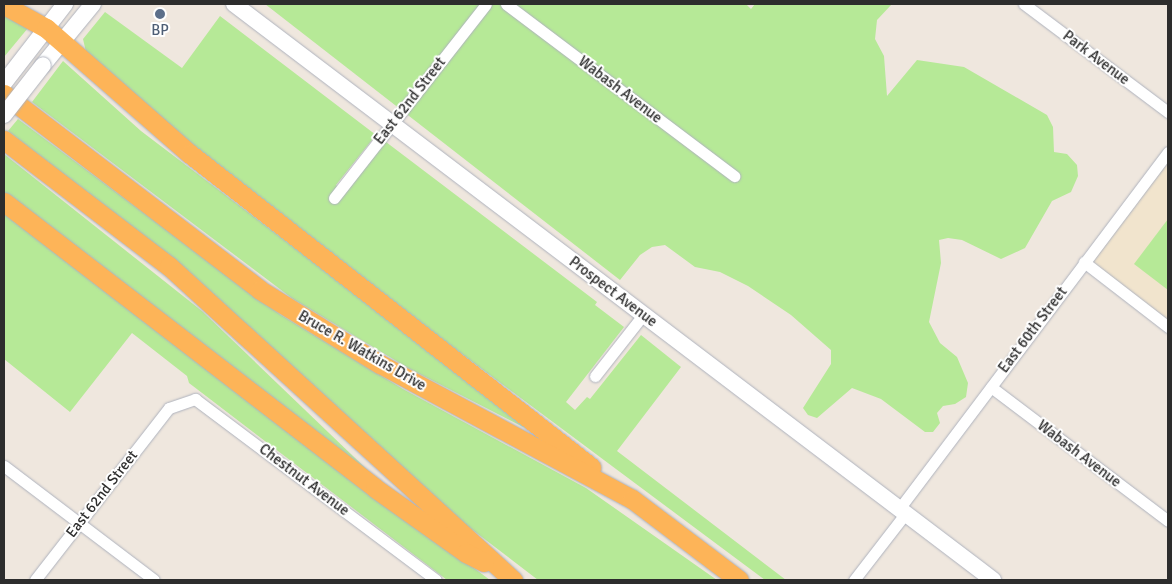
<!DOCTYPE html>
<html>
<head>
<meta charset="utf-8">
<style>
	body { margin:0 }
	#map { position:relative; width:1172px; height:584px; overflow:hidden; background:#efe7de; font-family:Signika,sans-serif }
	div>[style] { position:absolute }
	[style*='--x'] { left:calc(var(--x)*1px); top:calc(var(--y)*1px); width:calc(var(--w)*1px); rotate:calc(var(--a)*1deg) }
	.education>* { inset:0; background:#f1e4cd }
	.green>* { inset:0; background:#b6e997 }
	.roads { filter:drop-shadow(0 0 1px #aeb2bd) drop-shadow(0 0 1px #aeb2bd) }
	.minor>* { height:11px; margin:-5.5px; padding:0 5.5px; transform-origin:5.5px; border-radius:5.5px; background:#fff }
	.secondary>* { height:16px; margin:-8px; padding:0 8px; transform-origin:8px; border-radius:8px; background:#fff }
	.trunk>* { height:19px; margin:-9.5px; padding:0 9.5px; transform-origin:9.5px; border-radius:9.5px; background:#fdb458 }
	.bridges { filter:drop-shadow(0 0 1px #aeb2bd) drop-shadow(0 0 1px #aeb2bd) }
	.secondary-bridge>* { height:16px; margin:-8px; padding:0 8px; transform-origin:8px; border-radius:8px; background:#fff }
	.dots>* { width:14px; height:14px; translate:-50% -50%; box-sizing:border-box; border:2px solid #fff; border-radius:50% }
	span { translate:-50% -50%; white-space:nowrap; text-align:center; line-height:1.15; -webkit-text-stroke:4px #fff; paint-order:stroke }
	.service-label { font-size:15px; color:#4e5e75 }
	.street-label { font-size:15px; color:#2d2d2d }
	.frame { position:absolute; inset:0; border:5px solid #2d2d2d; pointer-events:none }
</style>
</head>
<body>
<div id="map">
	<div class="education">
		<div style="clip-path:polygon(1168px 162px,1168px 321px,1091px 261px)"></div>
	</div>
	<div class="green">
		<div style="clip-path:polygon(265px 4px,746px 4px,751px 9px,755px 4px,892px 4px,877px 20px,875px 39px,884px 56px,887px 96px,917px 60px,964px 67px,1047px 115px,1053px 127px,1054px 152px,1067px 154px,1077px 165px,1078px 176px,1071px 192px,1052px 201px,1025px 248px,1001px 259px,962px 240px,948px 238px,939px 240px,941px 263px,929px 322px,940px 343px,957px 357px,968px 383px,966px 397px,955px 404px,943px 406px,937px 413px,940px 423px,933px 432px,925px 432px,881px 399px,852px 388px,817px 418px,808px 415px,803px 408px,831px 364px,831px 350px,791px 315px,748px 286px,720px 272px,695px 267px,665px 245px,652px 247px,640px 255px,620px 280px)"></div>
		<div style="clip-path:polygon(105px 12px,182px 68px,220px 16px,376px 135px,336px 185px,345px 193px,386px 142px,597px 302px,595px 305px,624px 327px,566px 402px,575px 410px,587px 397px,590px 399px,641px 335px,681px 367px,617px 451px,786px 580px,765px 580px,244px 192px,86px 52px,83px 39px)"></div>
		<div style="clip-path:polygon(4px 14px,28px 28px,4px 57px)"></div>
		<div style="clip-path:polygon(63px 61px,141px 131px,485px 392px,531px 431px,408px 368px,293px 299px,32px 102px)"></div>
		<div style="clip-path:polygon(18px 119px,281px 315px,403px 389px,586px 488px,717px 580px,538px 580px,436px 502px,195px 277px,8px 131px)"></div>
		<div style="clip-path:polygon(4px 154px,202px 311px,379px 481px,4px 193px)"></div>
		<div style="clip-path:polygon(4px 212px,455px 554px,490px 580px,447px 580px,189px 383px,187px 376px,132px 333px,70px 412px,4px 359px)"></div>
		<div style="clip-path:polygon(1168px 219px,1168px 290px,1134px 264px)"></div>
	</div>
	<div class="roads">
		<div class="minor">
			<div style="--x:506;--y:4;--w:286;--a:37"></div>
			<div style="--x:1024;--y:4;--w:180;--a:36.9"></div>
			<div style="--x:334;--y:198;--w:246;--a:-51.9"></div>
			<div style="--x:1084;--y:262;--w:106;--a:37.7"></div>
			<div style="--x:595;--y:376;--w:78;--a:-51.8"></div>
			<div style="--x:991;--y:387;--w:222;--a:37.1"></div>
			<div style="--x:4;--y:466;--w:188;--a:37.2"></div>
			<div style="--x:899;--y:509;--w:447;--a:-53"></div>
			<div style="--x:35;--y:580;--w:218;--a:-52.1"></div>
			<div style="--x:169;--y:408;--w:28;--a:-19"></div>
			<div style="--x:195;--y:399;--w:301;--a:36.9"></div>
			<div style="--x:854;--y:580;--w:83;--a:-52.3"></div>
		</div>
		<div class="secondary">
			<div style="--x:234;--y:4;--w:953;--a:37.19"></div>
			<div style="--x:43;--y:65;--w:79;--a:-50.7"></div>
			<div style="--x:4;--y:83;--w:100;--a:-52.3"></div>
		</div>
		<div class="trunk">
			<div style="--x:4;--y:5;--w:48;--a:28.7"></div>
			<div style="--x:46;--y:28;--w:191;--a:41.2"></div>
			<div style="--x:190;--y:154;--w:509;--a:37.97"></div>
			<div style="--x:4;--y:94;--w:322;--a:37.4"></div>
			<div style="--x:260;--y:290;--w:141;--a:31.7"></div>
			<div style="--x:380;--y:364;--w:286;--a:28.2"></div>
			<div style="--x:632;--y:499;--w:134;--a:37.1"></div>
			<div style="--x:4;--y:140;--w:208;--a:37.4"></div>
			<div style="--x:169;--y:266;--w:466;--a:42.4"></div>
			<div style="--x:4;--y:202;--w:468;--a:37.6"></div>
			<div style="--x:375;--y:488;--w:112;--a:35.5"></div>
			<div style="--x:466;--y:553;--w:20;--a:27"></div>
		</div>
	</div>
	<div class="bridges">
		<div class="secondary-bridge">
			<div style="--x:4;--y:115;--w:63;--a:-52"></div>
		</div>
	</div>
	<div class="dots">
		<div style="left:160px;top:14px;background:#5c6f8a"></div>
	</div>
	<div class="service-label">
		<span style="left:160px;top:31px">BP</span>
	</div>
	<div class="street-label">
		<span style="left:1096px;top:58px;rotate:37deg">Park Avenue</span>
		<span style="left:620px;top:90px;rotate:37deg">Wabash Avenue</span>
		<span style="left:410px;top:101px;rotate:-52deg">East 62nd Street</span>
		<span style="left:613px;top:292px;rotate:37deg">Prospect Avenue</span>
		<span style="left:1033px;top:330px;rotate:-53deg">East 60th Street</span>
		<span style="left:362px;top:351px;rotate:30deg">Bruce R. Watkins Drive</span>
		<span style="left:1079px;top:454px;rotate:37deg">Wabash Avenue</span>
		<span style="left:304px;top:480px;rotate:37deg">Chestnut Avenue</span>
		<span style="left:102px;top:494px;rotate:-52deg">East 62nd Street</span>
	</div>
	<div class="frame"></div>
</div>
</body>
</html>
